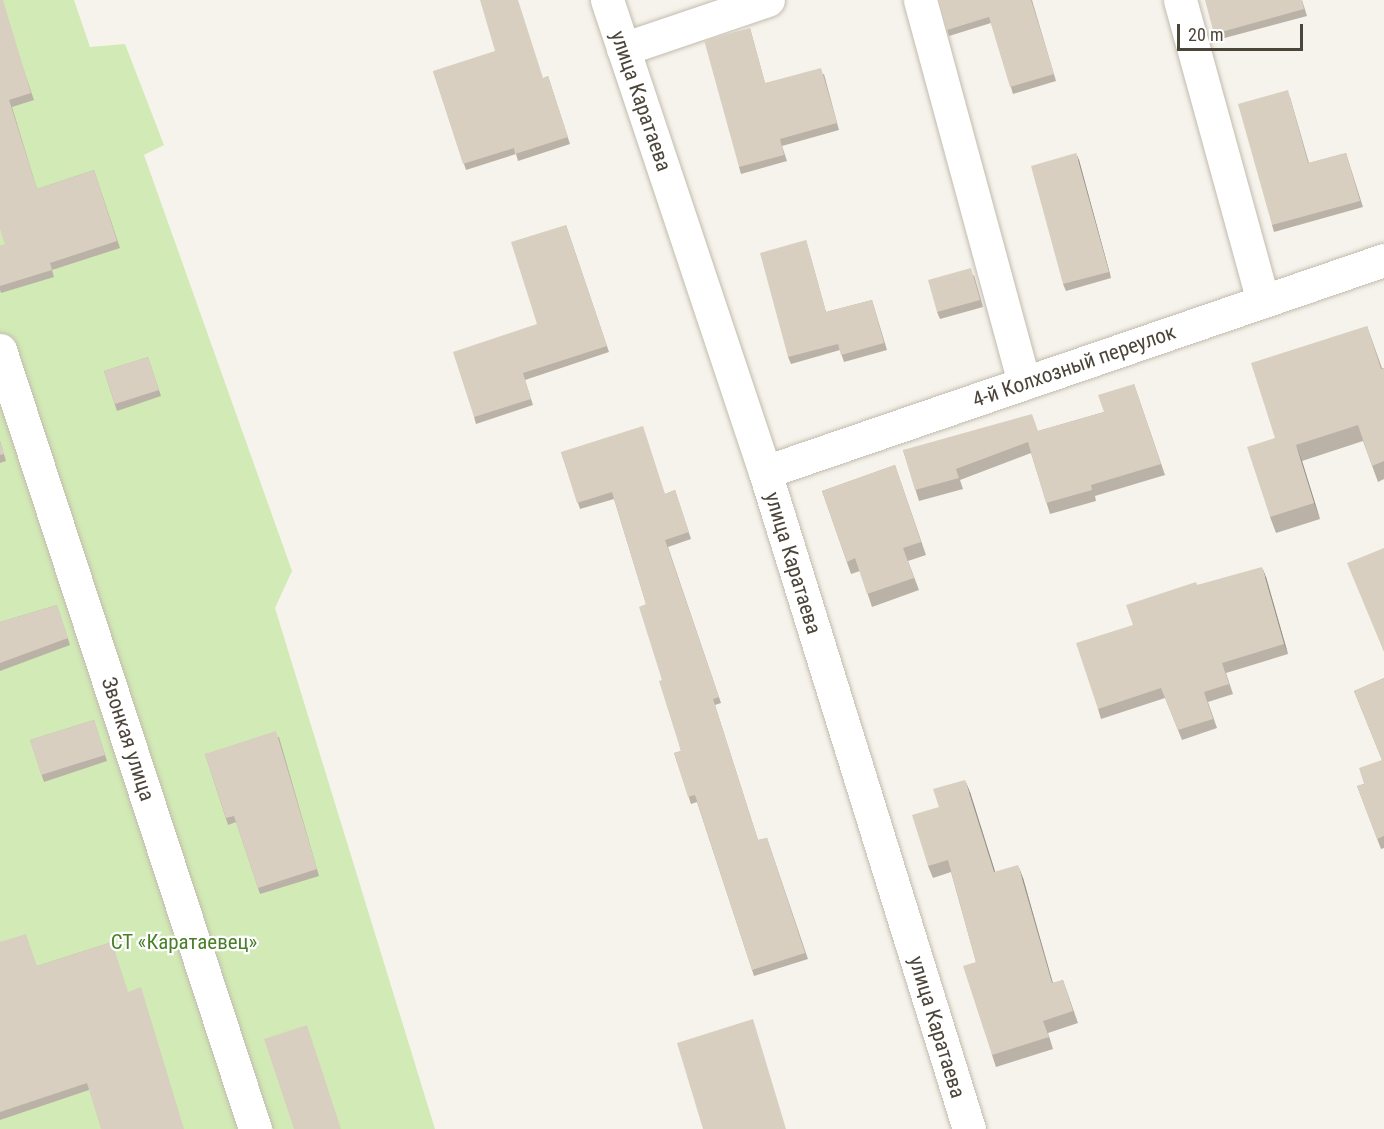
<!DOCTYPE html>
<html>
<head>
<meta charset="utf-8">
<style>
	body { margin:0 }
	#map { position:relative; width:1384px; height:1129px; overflow:hidden; background:#f6f3ec; font-family:"Roboto Condensed",sans-serif }
	div>[style] { position:absolute }
	[style*='--x'] { left:calc(var(--x)*1px); top:calc(var(--y)*1px); width:calc(var(--w)*1px); rotate:calc(var(--a)*1deg) }
	.green>* { inset:0; background:#d2eab5 }
	.roads { filter:drop-shadow(0 0 2px #c2bbae) drop-shadow(0 0 2px #c2bbae) }
	.street>* { height:33px; margin:-16.5px; padding:0 16.5px; transform-origin:16.5px; border-radius:16.5px; background:#fff }
	.wall>* { inset:0; background:#bab2a6 }
	.shaded-wall>* { inset:0; background:#979187 }
	.building>* { inset:0; background:#d8cfc1 }
	span { translate:-50% -50%; white-space:nowrap; text-align:center; line-height:1.15; -webkit-text-stroke:4.5px #fff; paint-order:stroke }
	.street-label { font-size:21px; color:#4b4439 }
	.park-label { font-size:21px; color:#4a7f2a }
	.scale { position:absolute; left:1177px; top:24px; width:126px; height:27px; box-sizing:border-box; border:3px solid #4b4439; border-top:0; padding-left:8px; font-size:18px; line-height:21px; white-space:nowrap; color:#4b4439; -webkit-text-stroke:4px #fff; paint-order:stroke }
</style>
</head>
<body>
<div id="map">
	<div class="green">
		<div style="clip-path:polygon(0 0,74px 0,90px 47px,125px 44px,164px 145px,144px 155px,292px 571px,275px 608px,435px 1129px,0 1129px)"></div>
	</div>
	<div class="roads">
		<div class="street">
			<div style="--x:607;--y:0;--w:498;--a:71.5"></div>
			<div style="--x:765;--y:472;--w:688;--a:72.75"></div>
			<div style="--x:920;--y:0;--w:397;--a:74.8"></div>
			<div style="--x:1180;--y:0;--w:312;--a:74.6"></div>
			<div style="--x:623;--y:49;--w:153;--a:-18.7"></div>
			<div style="--x:0;--y:350;--w:820;--a:71.87"></div>
			<div style="--x:765;--y:472;--w:654;--a:-18.91"></div>
		</div>
	</div>
	<div class="wall">
		<div style="clip-path:polygon(0 0,34px 100px,12px 107px,37px 189px,94px 170px,120px 248px,52px 270px,54px 277px,1px 293px,0 290px,0 246px,5px 245px)"></div>
		<div style="clip-path:polygon(938px 0,1032px 0,1056px 81px,1013px 94px,991px 23px,949px 36px)"></div>
		<div style="clip-path:polygon(1302px 0,1307px 16px,1217px 40px,1214px 34px)"></div>
		<div style="clip-path:polygon(750px 28px,765px 83px,824px 74px,839px 130px,782px 146px,787px 161px,741px 174px,739px 167px)"></div>
		<div style="clip-path:polygon(433px 71px,544px 78px,548px 76px,570px 144px,518px 161px,516px 154px,466px 170px)"></div>
		<div style="clip-path:polygon(1290px 97px,1309px 163px,1346px 153px,1363px 207px,1274px 232px,1272px 225px)"></div>
		<div style="clip-path:polygon(1079px 160px,1111px 278px,1066px 291px,1063px 284px)"></div>
		<div style="clip-path:polygon(566px 225px,609px 352px,525px 380px,533px 405px,476px 424px,474px 417px,537px 324px)"></div>
		<div style="clip-path:polygon(806px 240px,826px 312px,872px 300px,887px 350px,844px 362px,840px 350px,791px 364px,788px 357px)"></div>
		<div style="clip-path:polygon(974px 275px,983px 307px,940px 319px,937px 312px)"></div>
		<div style="clip-path:polygon(1367px 326px,1382px 368px,1384px 368px,1384px 479px,1378px 482px,1363px 441px,1302px 461px,1320px 519px,1276px 533px,1270px 517px,1275px 438px)"></div>
		<div style="clip-path:polygon(148px 357px,161px 396px,117px 411px,104px 371px)"></div>
		<div style="clip-path:polygon(1134px 384px,1165px 475px,1095px 496px,1096px 501px,1050px 514px,1031px 453px,960px 480px,963px 489px,919px 501px,903px 450px,1038px 431px,1104px 412px)"></div>
		<div style="clip-path:polygon(0 441px,6px 461px,0 463px)"></div>
		<div style="clip-path:polygon(561px 452px,665px 494px,675px 490px,691px 539px,668px 547px,721px 703px,715px 705px,758px 840px,767px 838px,808px 959px,754px 976px,697px 802px,691px 804px,674px 753px,681px 751px,662px 680px,646px 604px,614px 499px,580px 509px)"></div>
		<div style="clip-path:polygon(895px 465px,926px 555px,908px 561px,919px 590px,872px 607px,860px 571px,851px 574px,822px 491px)"></div>
		<div style="clip-path:polygon(1266px 577px,1288px 654px,1226px 673px,1233px 694px,1208px 702px,1217px 728px,1182px 740px,1165px 698px,1101px 719px,1098px 709px,1197px 585px)"></div>
		<div style="clip-path:polygon(57px 605px,70px 645px,0 671px,0 622px)"></div>
		<div style="clip-path:polygon(1384px 678px,1384px 848px,1381px 849px,1357px 786px,1364px 784px,1382px 760px,1354px 691px)"></div>
		<div style="clip-path:polygon(94px 720px,107px 761px,44px 782px,30px 740px)"></div>
		<div style="clip-path:polygon(279px 737px,319px 876px,260px 894px,236px 822px,228px 825px,205px 754px)"></div>
		<div style="clip-path:polygon(970px 792px,995px 872px,1023px 878px,1053px 983px,1063px 980px,1078px 1023px,1048px 1033px,1053px 1049px,996px 1067px,992px 1055px,976px 962px,951px 872px,933px 878px,928px 866px,939px 807px)"></div>
		<div style="clip-path:polygon(0 942px,37px 966px,112px 942px,89px 1090px,0 1120px)"></div>
	</div>
	<div class="shaded-wall">
		<div style="clip-path:polygon(1076px 153px,1079px 160px,1111px 278px,1109px 272px)"></div>
		<div style="clip-path:polygon(1296px 445px,1302px 461px,1320px 519px,1314px 503px)"></div>
		<div style="clip-path:polygon(1262px 567px,1266px 577px,1288px 654px,1284px 644px)"></div>
		<div style="clip-path:polygon(965px 780px,970px 792px,999px 884px,994px 872px)"></div>
		<div style="clip-path:polygon(1018px 865px,1023px 878px,1056px 995px,1052px 983px)"></div>
	</div>
	<div class="building">
		<div style="clip-path:polygon(0 0,3px 0,31px 93px,9px 100px,37px 189px,94px 170px,117px 241px,50px 263px,52px 270px,0 286px,0 246px,5px 245px,0 229px)"></div>
		<div style="clip-path:polygon(480px 0,518px 0,543px 78px,548px 76px,568px 137px,515px 154px,514px 148px,463px 164px,433px 71px,495px 51px)"></div>
		<div style="clip-path:polygon(938px 0,1031px 0,1054px 74px,1010px 87px,989px 17px,947px 30px)"></div>
		<div style="clip-path:polygon(1205px 0,1302px 0,1304px 9px,1214px 34px)"></div>
		<div style="clip-path:polygon(750px 28px,765px 83px,821px 68px,837px 123px,780px 139px,784px 155px,739px 167px,704px 40px)"></div>
		<div style="clip-path:polygon(1288px 90px,1308px 163px,1346px 153px,1360px 201px,1272px 225px,1238px 104px)"></div>
		<div style="clip-path:polygon(1076px 153px,1109px 272px,1063px 284px,1031px 166px)"></div>
		<div style="clip-path:polygon(566px 225px,607px 346px,523px 373px,531px 399px,474px 417px,453px 352px,537px 324px,511px 242px)"></div>
		<div style="clip-path:polygon(806px 240px,826px 312px,872px 300px,884px 343px,841px 355px,838px 344px,788px 357px,760px 253px)"></div>
		<div style="clip-path:polygon(971px 268px,980px 300px,937px 312px,928px 280px)"></div>
		<div style="clip-path:polygon(1367px 326px,1381px 369px,1384px 368px,1384px 461px,1372px 466px,1358px 425px,1296px 445px,1314px 503px,1270px 517px,1247px 447px,1275px 438px,1251px 363px)"></div>
		<div style="clip-path:polygon(148px 357px,159px 390px,115px 404px,104px 371px)"></div>
		<div style="clip-path:polygon(1134px 384px,1161px 464px,1091px 485px,1092px 490px,1046px 503px,1028px 442px,956px 469px,959px 478px,915px 490px,903px 450px,1032px 414px,1038px 431px,1104px 412px,1098px 395px)"></div>
		<div style="clip-path:polygon(643px 426px,665px 494px,675px 490px,689px 532px,665px 540px,719px 697px,713px 699px,758px 840px,767px 838px,805px 953px,752px 970px,695px 795px,688px 797px,674px 753px,681px 751px,659px 681px,662px 680px,639px 607px,646px 604px,612px 492px,577px 503px,561px 452px)"></div>
		<div style="clip-path:polygon(0 442px,4px 454px,0 455px)"></div>
		<div style="clip-path:polygon(895px 465px,921px 542px,903px 548px,914px 578px,867px 594px,855px 558px,847px 562px,822px 491px)"></div>
		<div style="clip-path:polygon(1384px 548px,1384px 652px,1347px 563px)"></div>
		<div style="clip-path:polygon(1262px 567px,1284px 644px,1222px 663px,1229px 684px,1204px 692px,1213px 719px,1178px 730px,1161px 688px,1098px 709px,1076px 643px,1133px 625px,1126px 605px,1196px 582px,1197px 585px)"></div>
		<div style="clip-path:polygon(57px 605px,68px 638px,0 663px,0 622px)"></div>
		<div style="clip-path:polygon(1384px 678px,1384px 836px,1377px 839px,1357px 786px,1364px 784px,1359px 768px,1382px 760px,1354px 691px)"></div>
		<div style="clip-path:polygon(94px 720px,105px 755px,41px 775px,30px 740px)"></div>
		<div style="clip-path:polygon(276px 731px,317px 869px,258px 888px,234px 816px,226px 818px,205px 754px)"></div>
		<div style="clip-path:polygon(965px 780px,994px 872px,1018px 865px,1052px 983px,1063px 980px,1073px 1011px,1043px 1021px,1049px 1037px,992px 1055px,963px 966px,976px 962px,948px 860px,928px 866px,912px 815px,939px 807px,933px 789px)"></div>
		<div style="clip-path:polygon(26px 934px,37px 966px,112px 942px,128px 992px,141px 987px,184px 1129px,101px 1129px,87px 1083px,0 1112px,0 942px)"></div>
		<div style="clip-path:polygon(753px 1019px,786px 1129px,703px 1129px,677px 1043px)"></div>
		<div style="clip-path:polygon(307px 1025px,341px 1129px,294px 1129px,264px 1039px)"></div>
	</div>
	<div class="street-label">
		<span style="left:641px;top:101px;rotate:71deg">улица Каратаева</span>
		<span style="left:1074px;top:366px;rotate:-19deg">4-й Колхозный переулок</span>
		<span style="left:793px;top:563px;rotate:73deg">улица Каратаева</span>
		<span style="left:128px;top:739px;rotate:72deg">Звонкая улица</span>
		<span style="left:937px;top:1027px;rotate:73deg">улица Каратаева</span>
	</div>
	<div class="park-label">
		<span style="left:184px;top:942px">СТ «Каратаевец»</span>
	</div>
	<div class="scale">20 m</div>
</div>
</body>
</html>
